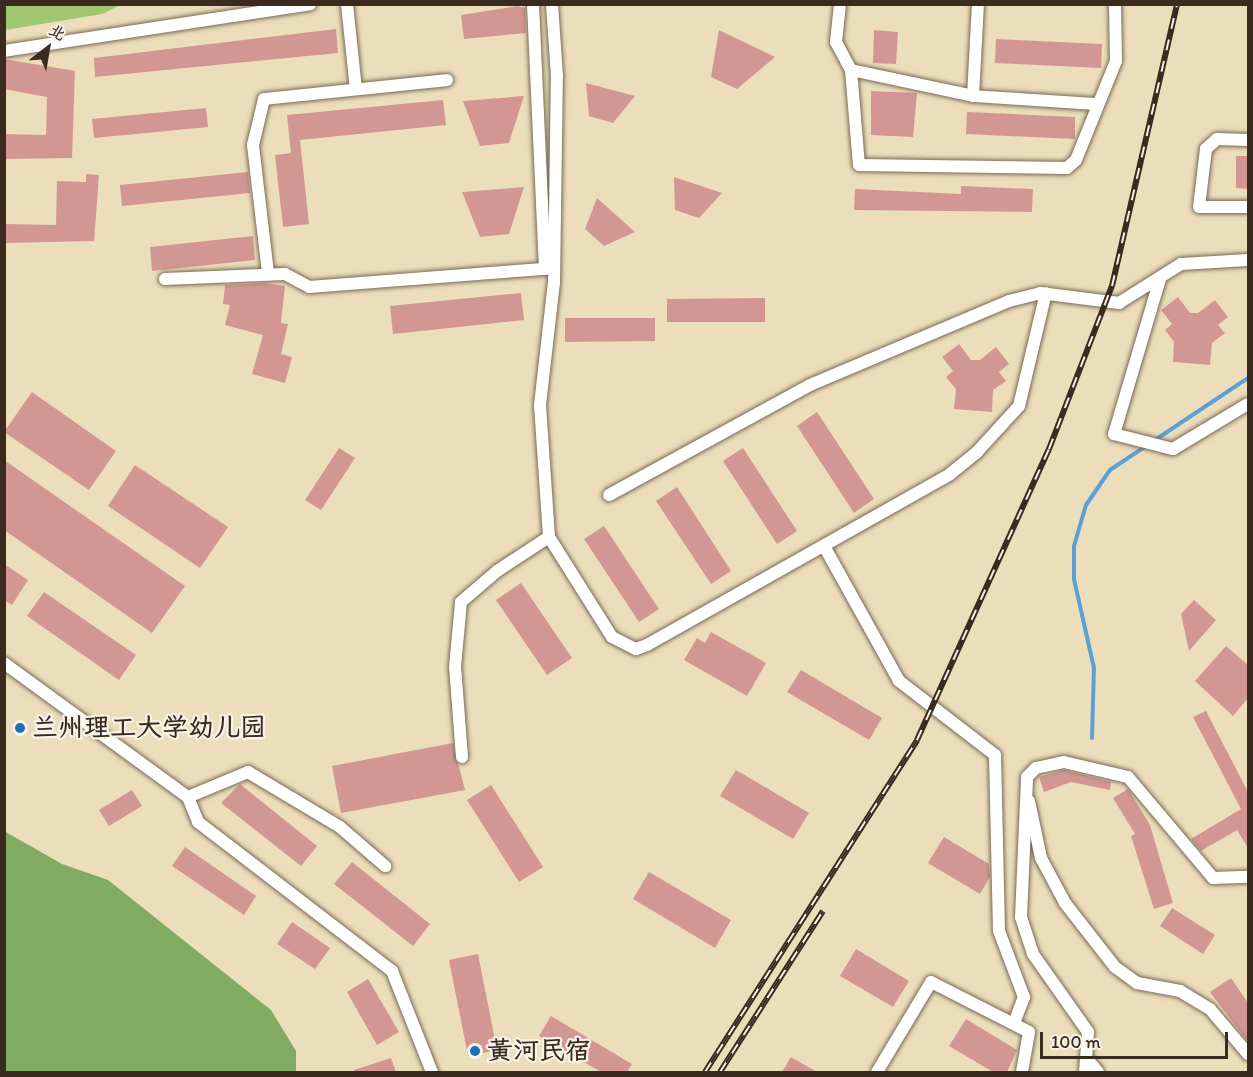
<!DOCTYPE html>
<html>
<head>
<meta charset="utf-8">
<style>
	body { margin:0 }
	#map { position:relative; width:1253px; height:1077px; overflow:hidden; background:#ecdebb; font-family:Itim,"LXGW WenKai TC",sans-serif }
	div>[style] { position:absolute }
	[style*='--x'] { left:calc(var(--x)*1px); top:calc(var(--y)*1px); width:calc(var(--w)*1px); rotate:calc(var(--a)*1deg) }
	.green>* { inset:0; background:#a1c671 }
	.forest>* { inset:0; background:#80ab63 }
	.stream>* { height:4px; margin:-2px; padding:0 2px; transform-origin:2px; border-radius:2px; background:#5ca0d1 }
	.building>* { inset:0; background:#d29793 }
	.roads { filter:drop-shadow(0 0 2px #796955) drop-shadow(0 0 2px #796955) }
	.minor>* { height:12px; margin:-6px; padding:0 6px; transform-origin:6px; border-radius:6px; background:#fff }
	.rail>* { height:6px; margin-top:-3px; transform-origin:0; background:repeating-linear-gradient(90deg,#f7f3e8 0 11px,#3b2a1e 0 22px); box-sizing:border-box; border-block:2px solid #3b2a1e }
	.dots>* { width:16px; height:16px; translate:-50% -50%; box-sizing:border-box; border:3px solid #f7f3e8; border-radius:50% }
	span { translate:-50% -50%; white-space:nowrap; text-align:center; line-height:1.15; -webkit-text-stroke:4.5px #f7f3e8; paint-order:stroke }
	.poi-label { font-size:26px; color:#3b2a1e; font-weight:700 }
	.left { translate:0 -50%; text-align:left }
	.frame { position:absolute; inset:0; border:6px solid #3b2a1e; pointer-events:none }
	.north { position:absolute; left:18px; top:18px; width:60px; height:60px; -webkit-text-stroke:4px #f7f3e8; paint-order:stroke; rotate:31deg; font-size:16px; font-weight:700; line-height:24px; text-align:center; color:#3b2a1e }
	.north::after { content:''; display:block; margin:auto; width:21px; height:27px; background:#3b2a1e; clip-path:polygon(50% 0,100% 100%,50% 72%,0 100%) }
	.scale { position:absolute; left:1040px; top:1032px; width:188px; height:27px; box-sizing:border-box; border:3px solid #3b2a1e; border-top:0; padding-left:8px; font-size:18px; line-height:21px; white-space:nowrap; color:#3b2a1e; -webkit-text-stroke:4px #f7f3e8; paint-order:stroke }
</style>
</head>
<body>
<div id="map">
	<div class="green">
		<div style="clip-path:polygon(5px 4px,120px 4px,120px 5px,102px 14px,5px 30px)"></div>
	</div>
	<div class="forest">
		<div style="clip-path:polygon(4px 831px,62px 864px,108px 880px,271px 1010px,296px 1051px,296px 1072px,5px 1072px)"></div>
	</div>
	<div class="stream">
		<div style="--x:1155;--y:440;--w:112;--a:-33.7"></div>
		<div style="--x:1092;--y:738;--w:70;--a:-88.4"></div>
		<div style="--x:1094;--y:668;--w:91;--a:-102.7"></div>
		<div style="--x:1074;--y:579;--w:33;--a:-90"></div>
		<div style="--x:1074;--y:546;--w:43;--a:-73.7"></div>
		<div style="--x:1086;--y:505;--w:42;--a:-55.6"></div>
		<div style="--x:1110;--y:470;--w:43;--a:-33.7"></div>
	</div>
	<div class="building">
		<div style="clip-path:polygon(517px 6px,525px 8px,526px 33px,464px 39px,461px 15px)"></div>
		<div style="clip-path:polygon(336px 29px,338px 53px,95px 77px,94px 58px)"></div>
		<div style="clip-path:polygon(719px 30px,775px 57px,737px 89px,711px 77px)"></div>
		<div style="clip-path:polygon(874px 30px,898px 32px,896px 64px,873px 63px)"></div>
		<div style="clip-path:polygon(996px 39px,1102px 44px,1101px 68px,995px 63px)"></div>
		<div style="clip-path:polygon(4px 59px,75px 71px,72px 158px,4px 159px,4px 134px,46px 135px,47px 97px,4px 89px)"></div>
		<div style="clip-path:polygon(586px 83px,635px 96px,613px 123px,589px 116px)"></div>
		<div style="clip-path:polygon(871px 91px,917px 93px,913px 137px,871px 135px)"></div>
		<div style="clip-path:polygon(524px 96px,509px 143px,480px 146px,463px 101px)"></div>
		<div style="clip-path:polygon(443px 100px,446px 125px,300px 140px,309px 224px,283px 227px,275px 155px,291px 153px,287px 115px)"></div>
		<div style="clip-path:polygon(206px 108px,208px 127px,94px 138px,92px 119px)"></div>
		<div style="clip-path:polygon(967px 112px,1075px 117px,1075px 139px,966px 134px)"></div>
		<div style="clip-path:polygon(1236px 156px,1248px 156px,1248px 189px,1236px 188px)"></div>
		<div style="clip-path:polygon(248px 172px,250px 193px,122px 206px,120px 185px)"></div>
		<div style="clip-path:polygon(86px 174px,99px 175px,94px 241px,5px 243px,6px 224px,56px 225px,57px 181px,86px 182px)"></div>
		<div style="clip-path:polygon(674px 177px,722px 193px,699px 218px,675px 210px)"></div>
		<div style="clip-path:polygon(961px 186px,1033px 189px,1032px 212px,854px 210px,855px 189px,961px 194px)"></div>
		<div style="clip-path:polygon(524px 187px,509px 234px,480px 237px,462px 192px)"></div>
		<div style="clip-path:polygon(597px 198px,635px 232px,604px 246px,585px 229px)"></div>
		<div style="clip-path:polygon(253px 236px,255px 260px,152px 271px,150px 247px)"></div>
		<div style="clip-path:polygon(265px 283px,285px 286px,281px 323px,288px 324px,281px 354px,292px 357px,285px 383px,252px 374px,263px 335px,225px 325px,230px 305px,223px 304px,225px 285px)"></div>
		<div style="clip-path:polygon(521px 293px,524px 320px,393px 334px,390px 306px)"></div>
		<div style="clip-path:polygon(1178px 297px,1190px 313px,1198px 313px,1215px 300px,1228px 317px,1218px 325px,1225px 333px,1212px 343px,1210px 365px,1173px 362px,1174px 342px,1165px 330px,1172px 324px,1161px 310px)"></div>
		<div style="clip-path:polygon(765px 298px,765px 322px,667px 322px,667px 299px)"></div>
		<div style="clip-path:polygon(565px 318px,655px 318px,655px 341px,565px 342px)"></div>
		<div style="clip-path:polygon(959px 344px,971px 360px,980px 360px,996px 347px,1009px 364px,999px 372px,1006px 381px,993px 390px,992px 412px,954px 409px,956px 389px,946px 377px,953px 371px,942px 357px)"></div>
		<div style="clip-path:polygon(32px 392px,116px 451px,89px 490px,4px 432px)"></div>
		<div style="clip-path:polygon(817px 412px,874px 499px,854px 513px,797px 426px)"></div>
		<div style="clip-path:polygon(339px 448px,355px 458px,321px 510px,305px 500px)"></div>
		<div style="clip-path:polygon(743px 448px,797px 531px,777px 544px,723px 461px)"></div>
		<div style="clip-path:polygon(4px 460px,185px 586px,152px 633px,4px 530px)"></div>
		<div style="clip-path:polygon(135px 465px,228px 527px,200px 568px,108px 506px)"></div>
		<div style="clip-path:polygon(677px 487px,731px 571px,711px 584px,656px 501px)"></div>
		<div style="clip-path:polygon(604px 526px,659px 609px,639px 622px,584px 539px)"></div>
		<div style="clip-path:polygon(4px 564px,28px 580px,12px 605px,4px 600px)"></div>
		<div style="clip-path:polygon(521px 583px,572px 658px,547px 675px,496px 600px)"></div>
		<div style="clip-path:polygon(44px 592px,136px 655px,119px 680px,27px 616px)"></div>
		<div style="clip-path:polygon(1194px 600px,1216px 620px,1189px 651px,1181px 614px)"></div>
		<div style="clip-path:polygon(711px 632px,766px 663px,747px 696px,684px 660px,697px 638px,705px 643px)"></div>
		<div style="clip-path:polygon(1226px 646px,1248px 665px,1248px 698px,1233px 716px,1195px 681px)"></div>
		<div style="clip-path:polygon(801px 670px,882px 718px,869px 740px,787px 692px)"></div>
		<div style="clip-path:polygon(1206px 711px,1248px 792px,1248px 848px,1237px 830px,1201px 851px,1191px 839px,1241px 809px,1193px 717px)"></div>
		<div style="clip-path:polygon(453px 743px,465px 790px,341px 813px,332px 766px)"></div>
		<div style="clip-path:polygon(736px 770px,809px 813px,793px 839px,720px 796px)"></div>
		<div style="clip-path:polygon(1064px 770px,1111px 782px,1110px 790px,1071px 782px,1044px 792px,1039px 777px)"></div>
		<div style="clip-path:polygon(240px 784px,317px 846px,301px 866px,221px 803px)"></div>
		<div style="clip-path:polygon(491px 785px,543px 867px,519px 882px,467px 800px)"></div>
		<div style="clip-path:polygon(1128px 789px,1150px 825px,1173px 903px,1154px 909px,1131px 836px,1135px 834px,1113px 798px)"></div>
		<div style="clip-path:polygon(132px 790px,142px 806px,109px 826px,99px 810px)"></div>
		<div style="clip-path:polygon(944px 837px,989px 864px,990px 877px,980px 894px,928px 863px)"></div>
		<div style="clip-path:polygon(185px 847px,256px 896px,244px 915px,172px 866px)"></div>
		<div style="clip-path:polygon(352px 862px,430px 924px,413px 946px,334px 884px)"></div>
		<div style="clip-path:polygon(649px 872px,731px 920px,715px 948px,633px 899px)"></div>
		<div style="clip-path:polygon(1172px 908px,1215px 935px,1203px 954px,1160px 926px)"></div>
		<div style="clip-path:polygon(292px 922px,330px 948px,315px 969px,277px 944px)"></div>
		<div style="clip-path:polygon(856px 949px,909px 981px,893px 1007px,840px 976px)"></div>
		<div style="clip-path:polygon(478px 954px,497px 1050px,468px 1056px,449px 960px)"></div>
		<div style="clip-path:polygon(1231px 978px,1248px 1003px,1248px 1042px,1210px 992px)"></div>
		<div style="clip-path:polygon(368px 979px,399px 1032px,377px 1045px,347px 992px)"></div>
		<div style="clip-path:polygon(551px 1016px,632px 1064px,627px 1072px,601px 1072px,539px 1036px)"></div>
		<div style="clip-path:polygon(966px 1019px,1017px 1050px,1007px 1072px,993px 1072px,949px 1046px)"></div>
		<div style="clip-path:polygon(791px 1057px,817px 1072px,782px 1072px)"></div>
		<div style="clip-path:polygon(391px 1058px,396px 1072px,354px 1072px,354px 1070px)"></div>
	</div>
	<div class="roads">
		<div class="minor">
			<div style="--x:347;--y:4;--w:85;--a:84"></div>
			<div style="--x:840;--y:4;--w:38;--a:96"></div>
			<div style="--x:836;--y:42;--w:32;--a:62"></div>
			<div style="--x:851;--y:70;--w:125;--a:12"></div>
			<div style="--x:973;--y:96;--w:124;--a:3.7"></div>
			<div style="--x:4;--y:51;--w:310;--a:-8.7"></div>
			<div style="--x:851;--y:70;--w:95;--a:85.2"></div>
			<div style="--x:859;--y:165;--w:208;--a:0.8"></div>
			<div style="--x:1067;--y:168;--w:12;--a:-42"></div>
			<div style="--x:1076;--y:160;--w:107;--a:-68"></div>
			<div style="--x:1116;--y:61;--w:57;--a:-91"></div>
			<div style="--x:973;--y:96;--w:92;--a:-86.9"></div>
			<div style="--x:1248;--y:140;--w:31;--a:-178"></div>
			<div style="--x:1217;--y:139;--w:15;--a:138"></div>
			<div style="--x:1206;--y:149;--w:58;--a:96.9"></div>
			<div style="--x:1199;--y:207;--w:49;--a:0"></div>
			<div style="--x:268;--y:273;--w:129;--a:-96.7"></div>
			<div style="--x:253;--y:145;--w:47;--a:-76.6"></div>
			<div style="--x:264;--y:99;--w:184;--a:-5.9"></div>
			<div style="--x:165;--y:279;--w:120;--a:-2.4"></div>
			<div style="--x:285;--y:274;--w:27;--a:28"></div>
			<div style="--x:309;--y:287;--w:237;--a:-4.4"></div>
			<div style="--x:545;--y:269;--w:265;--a:-92.6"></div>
			<div style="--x:1160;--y:279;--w:162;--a:106.5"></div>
			<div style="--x:1114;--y:434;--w:61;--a:14.3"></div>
			<div style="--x:1173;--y:449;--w:87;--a:-31"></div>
			<div style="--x:609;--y:495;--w:229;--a:-28.7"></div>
			<div style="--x:810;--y:385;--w:216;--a:-22.9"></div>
			<div style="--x:1009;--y:301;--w:32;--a:-14"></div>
			<div style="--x:1040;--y:293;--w:80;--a:7.2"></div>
			<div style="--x:1119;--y:303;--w:73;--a:-32.2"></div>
			<div style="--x:1181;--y:264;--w:67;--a:-3.4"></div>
			<div style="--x:549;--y:537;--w:118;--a:57.8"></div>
			<div style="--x:612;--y:637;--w:27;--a:27"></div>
			<div style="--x:636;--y:649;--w:12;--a:-20"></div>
			<div style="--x:647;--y:645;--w:348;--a:-29.4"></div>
			<div style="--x:950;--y:474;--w:35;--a:-39"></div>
			<div style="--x:977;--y:452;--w:62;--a:-47.6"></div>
			<div style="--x:1019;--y:406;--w:116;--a:-76.6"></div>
			<div style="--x:824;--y:546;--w:154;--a:60.9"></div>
			<div style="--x:899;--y:681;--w:121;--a:37.6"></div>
			<div style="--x:995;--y:755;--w:176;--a:88.7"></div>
			<div style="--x:999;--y:931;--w:71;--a:69.3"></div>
			<div style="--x:1024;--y:997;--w:26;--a:111"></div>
			<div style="--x:4;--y:663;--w:228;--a:36.1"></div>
			<div style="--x:188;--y:797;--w:27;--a:68"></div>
			<div style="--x:198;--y:822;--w:245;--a:37.5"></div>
			<div style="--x:392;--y:971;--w:109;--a:68.4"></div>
			<div style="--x:462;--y:757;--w:90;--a:-94.4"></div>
			<div style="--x:455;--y:667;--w:65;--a:-84.7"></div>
			<div style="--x:461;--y:602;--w:48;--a:-40.7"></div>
			<div style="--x:497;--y:571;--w:62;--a:-33.2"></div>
			<div style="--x:549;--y:537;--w:132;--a:-93.9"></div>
			<div style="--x:540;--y:405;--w:123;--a:-83.5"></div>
			<div style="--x:554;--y:283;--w:207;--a:-89.2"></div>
			<div style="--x:557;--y:76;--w:72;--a:-94"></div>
			<div style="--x:188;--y:797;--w:65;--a:-22.6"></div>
			<div style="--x:248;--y:772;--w:107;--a:30.9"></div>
			<div style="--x:340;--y:827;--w:60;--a:40.9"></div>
			<div style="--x:1029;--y:801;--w:58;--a:78.1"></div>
			<div style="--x:1041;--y:858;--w:51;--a:61.9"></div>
			<div style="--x:1065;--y:903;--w:81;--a:52"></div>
			<div style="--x:1115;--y:967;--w:27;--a:36"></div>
			<div style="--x:1137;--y:983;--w:44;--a:10.5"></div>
			<div style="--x:1180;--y:991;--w:35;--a:31"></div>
			<div style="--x:1210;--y:1009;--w:59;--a:49.8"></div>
			<div style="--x:1086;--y:1058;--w:18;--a:49"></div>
			<div style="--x:877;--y:1072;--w:105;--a:-59"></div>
			<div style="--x:931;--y:982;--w:110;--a:27"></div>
			<div style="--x:1029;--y:1032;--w:41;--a:99.9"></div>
			<div style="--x:1085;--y:1072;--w:40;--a:-85.7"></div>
			<div style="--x:1088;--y:1032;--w:95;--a:-125.2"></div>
			<div style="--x:1033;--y:954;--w:39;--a:-108"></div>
			<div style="--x:1021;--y:917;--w:140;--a:-87.5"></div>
			<div style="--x:1027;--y:777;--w:13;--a:-45"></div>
			<div style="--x:1036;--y:768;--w:29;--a:-12"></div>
			<div style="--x:1064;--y:762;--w:66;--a:13.2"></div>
			<div style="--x:1128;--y:777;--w:132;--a:49.9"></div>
			<div style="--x:1213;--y:878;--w:35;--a:-2"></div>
		</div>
	</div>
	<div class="rail">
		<div style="--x:705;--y:1072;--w:394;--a:-57.4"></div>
		<div style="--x:917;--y:740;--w:320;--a:-65.6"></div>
		<div style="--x:1049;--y:449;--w:175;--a:-68.9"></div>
		<div style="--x:1112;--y:286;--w:289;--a:-77"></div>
		<div style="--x:720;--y:1072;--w:191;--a:-57.4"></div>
	</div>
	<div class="dots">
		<div style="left:20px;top:728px;background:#1f6fb2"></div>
		<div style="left:475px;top:1051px;background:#1f6fb2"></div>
	</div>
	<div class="poi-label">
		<span class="left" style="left:32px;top:728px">兰州理工大学幼儿园</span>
		<span class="left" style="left:487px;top:1051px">黄河民宿</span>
	</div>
	<div class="frame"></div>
	<div class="north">北</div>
	<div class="scale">100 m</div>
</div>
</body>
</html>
